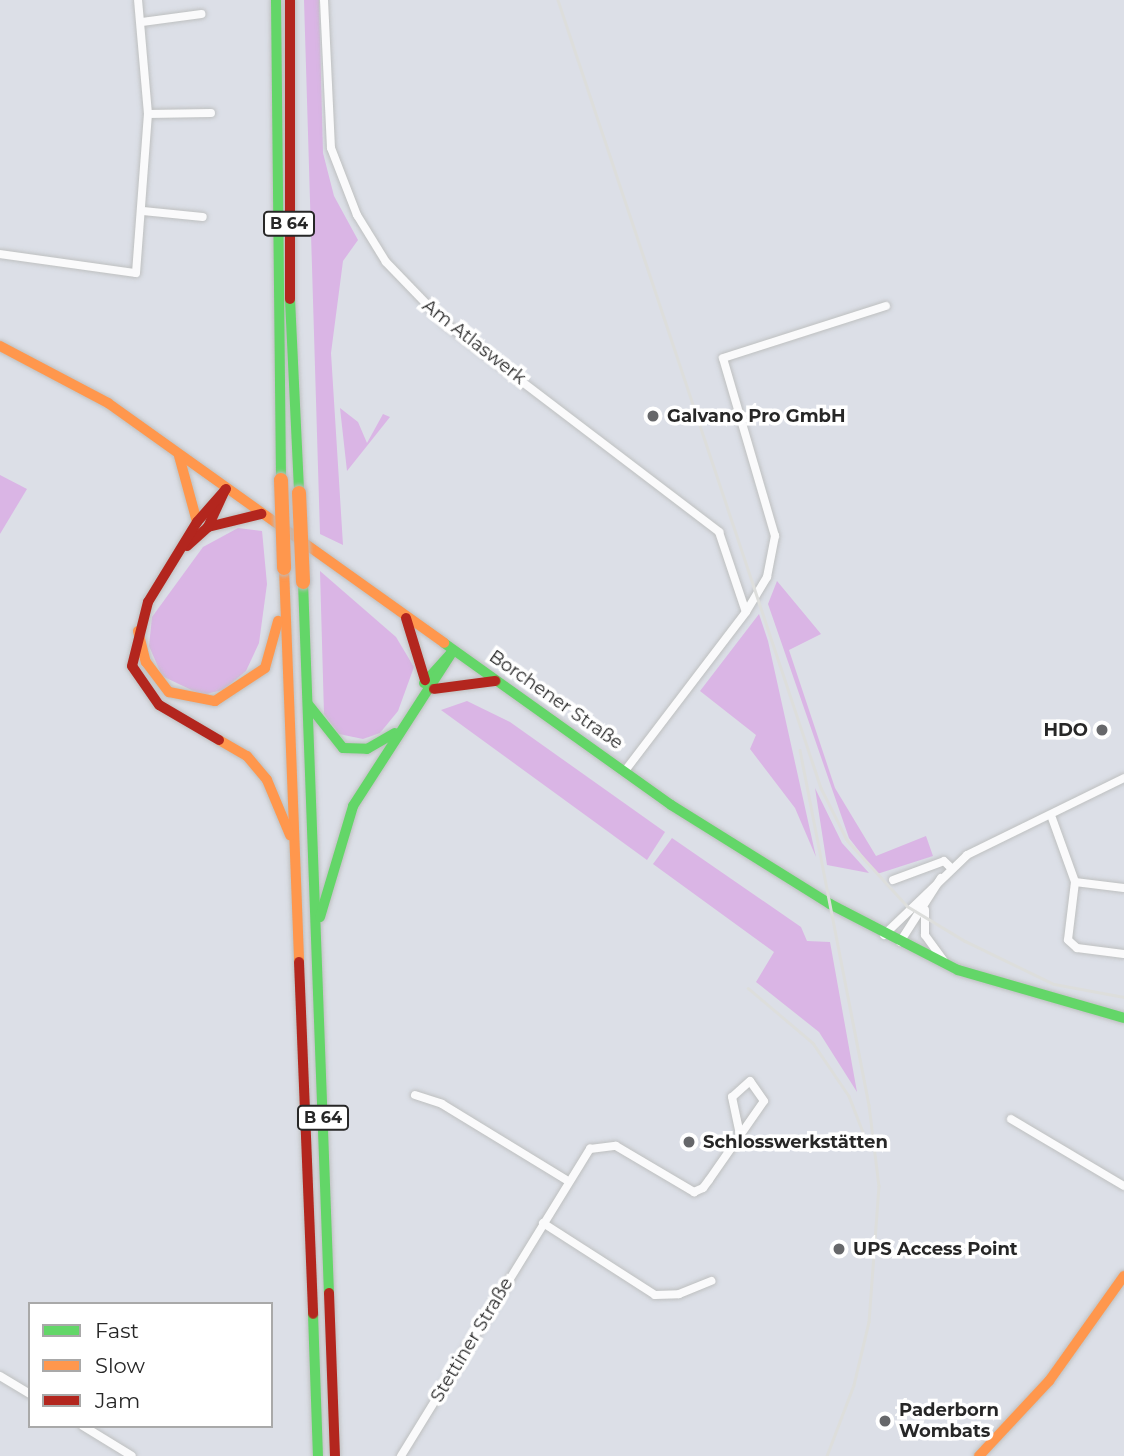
<!DOCTYPE html>
<html>
<head>
<meta charset="utf-8">
<style>
	body { margin:0 }
	#map { position:relative; width:1124px; height:1456px; overflow:hidden; background:#dcdfe7; font-family:Montserrat,sans-serif }
	div>[style] { position:absolute }
	[style*='--x'] { left:calc(var(--x)*1px); top:calc(var(--y)*1px); width:calc(var(--w)*1px); rotate:calc(var(--a)*1deg) }
	.green>* { inset:0; background:#dab5e5 }
	.roads { filter:drop-shadow(0 0 2px #bec0c0) drop-shadow(0 0 2px #bec0c0) }
	.street>* { height:8px; margin:-4px; padding:0 4px; transform-origin:4px; border-radius:4px; background:#fafafb }
	.fast>* { height:10px; margin:-5px; padding:0 5px; transform-origin:5px; border-radius:5px; background:#63d668 }
	.slow>* { height:10px; margin:-5px; padding:0 5px; transform-origin:5px; border-radius:5px; background:#ff974d }
	.jam>* { height:10px; margin:-5px; padding:0 5px; transform-origin:5px; border-radius:5px; background:#b3261e }
	.rail>* { height:2.5px; margin:-1.25px; padding:0 1.25px; transform-origin:1.25px; border-radius:1.25px; background:#dddedc }
	.bridges { filter:drop-shadow(0 0 2px #bbbcbf) drop-shadow(0 0 2px #bbbcbf) }
	.slow-bridge>* { height:14px; margin:-7px; padding:0 7px; transform-origin:7px; border-radius:7px; background:#ff974d }
	.dots>* { width:19px; height:19px; translate:-50% -50%; box-sizing:border-box; border:4px solid #fff; border-radius:50% }
	span { translate:-50% -50%; white-space:nowrap; text-align:center; line-height:1.15; -webkit-text-stroke:7px #fff; paint-order:stroke }
	.shield-label span { padding:2px 5px; background:#fff; border:2px solid; border-radius:5px; -webkit-text-stroke-width:0 }
	.shield-label { font-size:16px; color:#272727; font-weight:700 }
	.street-label { font-size:18px; color:#272727 }
	.poi-label { font-size:18px; color:#272727; font-weight:700 }
	.left { translate:0 -50%; text-align:left }
	.right { translate:-100% -50%; text-align:right }
	.legend { position:absolute; left:28px; top:1302px; width:245px; height:126px; box-sizing:border-box; background:#fff; border:2px solid #a9a9a9; margin:0; padding:9px 12px; list-style:none; font-size:21px; color:#272727 }
	.legend li { display:flex; align-items:center; gap:14px; height:35px }
	.legend b { width:35px; border:2px solid #a9a9a9 }
</style>
</head>
<body>
<div id="map">
	<div class="green">
		<div style="clip-path:polygon(304px 0,319px 0,323px 153px,334px 196px,358px 240px,343px 261px,331px 353px,343px 545px,320px 534px)"></div>
		<div style="clip-path:polygon(340px 408px,358px 422px,367px 443px,383px 414px,390px 417px,347px 471px)"></div>
		<div style="clip-path:polygon(0 475px,27px 489px,0 534px)"></div>
		<div style="clip-path:polygon(238px 528px,262px 531px,267px 584px,259px 643px,246px 671px,223px 690px,202px 695px,162px 676px,149px 646px,152px 617px,203px 547px)"></div>
		<div style="clip-path:polygon(320px 571px,396px 637px,414px 667px,398px 711px,380px 733px,363px 739px,339px 734px,324px 714px)"></div>
		<div style="clip-path:polygon(777px 581px,821px 634px,789px 650px,835px 788px,876px 856px,926px 836px,933px 856px,877px 874px,849px 838px,768px 604px)"></div>
		<div style="clip-path:polygon(759px 614px,768px 641px,816px 857px,795px 808px,750px 749px,756px 735px,700px 691px)"></div>
		<div style="clip-path:polygon(467px 701px,510px 722px,665px 832px,647px 860px,441px 710px)"></div>
		<div style="clip-path:polygon(815px 788px,842px 843px,869px 873px,827px 865px)"></div>
		<div style="clip-path:polygon(672px 838px,801px 927px,807px 941px,830px 942px,857px 1092px,819px 1032px,756px 982px,774px 952px,653px 864px)"></div>
	</div>
	<div class="roads">
		<div class="street">
			<div style="--x:324;--y:0;--w:148;--a:87.3"></div>
			<div style="--x:331;--y:148;--w:72;--a:68.8"></div>
			<div style="--x:357;--y:215;--w:55;--a:58.3"></div>
			<div style="--x:386;--y:262;--w:85;--a:46"></div>
			<div style="--x:445;--y:323;--w:345;--a:37.3"></div>
			<div style="--x:719;--y:532;--w:84;--a:71.4"></div>
			<div style="--x:746;--y:612;--w:201;--a:127.3"></div>
			<div style="--x:142;--y:22;--w:60;--a:-7.7"></div>
			<div style="--x:148;--y:114;--w:63;--a:-0.9"></div>
			<div style="--x:143;--y:211;--w:60;--a:5.7"></div>
			<div style="--x:0;--y:254;--w:137;--a:8"></div>
			<div style="--x:136;--y:273;--w:159;--a:-85.7"></div>
			<div style="--x:148;--y:114;--w:114;--a:-95"></div>
			<div style="--x:746;--y:612;--w:41;--a:-59"></div>
			<div style="--x:767;--y:577;--w:42;--a:-79"></div>
			<div style="--x:775;--y:536;--w:185;--a:-106.3"></div>
			<div style="--x:723;--y:358;--w:171;--a:-17.7"></div>
			<div style="--x:1052;--y:818;--w:68;--a:70.2"></div>
			<div style="--x:1075;--y:882;--w:58;--a:96.9"></div>
			<div style="--x:1068;--y:940;--w:12;--a:42"></div>
			<div style="--x:1077;--y:948;--w:47;--a:7.3"></div>
			<div style="--x:893;--y:880;--w:54;--a:-20.4"></div>
			<div style="--x:944;--y:861;--w:8;--a:45"></div>
			<div style="--x:1075;--y:882;--w:49;--a:7"></div>
			<div style="--x:925;--y:910;--w:25;--a:90"></div>
			<div style="--x:925;--y:935;--w:32;--a:54"></div>
			<div style="--x:884;--y:935;--w:115;--a:-43.9"></div>
			<div style="--x:967;--y:855;--w:175;--a:-26.1"></div>
			<div style="--x:900;--y:942;--w:76;--a:-57.4"></div>
			<div style="--x:415;--y:1095;--w:28;--a:18"></div>
			<div style="--x:442;--y:1104;--w:148;--a:31.4"></div>
			<div style="--x:1011;--y:1119;--w:131;--a:30.7"></div>
			<div style="--x:543;--y:1223;--w:133;--a:32.7"></div>
			<div style="--x:655;--y:1295;--w:24;--a:-2"></div>
			<div style="--x:679;--y:1294;--w:35;--a:-22"></div>
			<div style="--x:0;--y:1376;--w:35;--a:31"></div>
			<div style="--x:83;--y:1426;--w:57;--a:31.5"></div>
			<div style="--x:401;--y:1456;--w:361;--a:-58.4"></div>
			<div style="--x:590;--y:1149;--w:26;--a:-7"></div>
			<div style="--x:616;--y:1146;--w:91;--a:30.5"></div>
			<div style="--x:694;--y:1192;--w:10;--a:-24"></div>
			<div style="--x:703;--y:1188;--w:10;--a:-53"></div>
			<div style="--x:709;--y:1180;--w:96;--a:-55.2"></div>
			<div style="--x:764;--y:1101;--w:24;--a:-125"></div>
			<div style="--x:750;--y:1081;--w:24;--a:138"></div>
			<div style="--x:732;--y:1097;--w:40;--a:78"></div>
		</div>
		<div class="fast">
			<div style="--x:276;--y:0;--w:480;--a:89.4"></div>
			<div style="--x:290;--y:299;--w:194;--a:87.3"></div>
			<div style="--x:303;--y:582;--w:711;--a:87.91"></div>
			<div style="--x:444;--y:643;--w:279;--a:35.5"></div>
			<div style="--x:671;--y:805;--w:187;--a:31.9"></div>
			<div style="--x:830;--y:904;--w:144;--a:27.3"></div>
			<div style="--x:958;--y:970;--w:173;--a:16.1"></div>
			<div style="--x:424;--y:683;--w:43;--a:-47.8"></div>
			<div style="--x:308;--y:704;--w:56;--a:51.5"></div>
			<div style="--x:343;--y:748;--w:24;--a:2"></div>
			<div style="--x:367;--y:749;--w:32;--a:-30"></div>
			<div style="--x:320;--y:917;--w:116;--a:-73.4"></div>
			<div style="--x:353;--y:806;--w:184;--a:-57.2"></div>
			<div style="--x:313;--y:1314;--w:142;--a:88"></div>
		</div>
		<div class="slow">
			<div style="--x:0;--y:346;--w:122;--a:27.8"></div>
			<div style="--x:108;--y:403;--w:413;--a:35.5"></div>
			<div style="--x:179;--y:456;--w:68;--a:74.7"></div>
			<div style="--x:284;--y:568;--w:394;--a:87.8"></div>
			<div style="--x:138;--y:631;--w:32;--a:76"></div>
			<div style="--x:146;--y:662;--w:38;--a:53"></div>
			<div style="--x:169;--y:692;--w:47;--a:11.1"></div>
			<div style="--x:215;--y:701;--w:60;--a:-33.4"></div>
			<div style="--x:265;--y:668;--w:49;--a:-74.5"></div>
			<div style="--x:219;--y:740;--w:32;--a:30"></div>
			<div style="--x:247;--y:756;--w:31;--a:50"></div>
			<div style="--x:267;--y:780;--w:60;--a:67.3"></div>
			<div style="--x:979;--y:1456;--w:103;--a:-47"></div>
			<div style="--x:1049;--y:1381;--w:129;--a:-54.5"></div>
		</div>
		<div class="jam">
			<div style="--x:290;--y:0;--w:299;--a:90"></div>
			<div style="--x:208;--y:527;--w:55;--a:-13.8"></div>
			<div style="--x:187;--y:546;--w:28;--a:-42"></div>
			<div style="--x:208;--y:527;--w:41;--a:-65.3"></div>
			<div style="--x:406;--y:618;--w:65;--a:73"></div>
			<div style="--x:434;--y:689;--w:62;--a:-7.5"></div>
			<div style="--x:219;--y:740;--w:69;--a:-149.7"></div>
			<div style="--x:159;--y:705;--w:47;--a:-124.7"></div>
			<div style="--x:132;--y:666;--w:66;--a:-76"></div>
			<div style="--x:148;--y:602;--w:94;--a:-58.5"></div>
			<div style="--x:197;--y:522;--w:44;--a:-48.7"></div>
			<div style="--x:299;--y:962;--w:352;--a:87.7"></div>
			<div style="--x:329;--y:1293;--w:163;--a:87.9"></div>
		</div>
	</div>
	<div class="rail">
		<div style="--x:558;--y:0;--w:831;--a:71.54"></div>
		<div style="--x:821;--y:788;--w:58;--a:63.4"></div>
		<div style="--x:847;--y:840;--w:89;--a:47.7"></div>
		<div style="--x:907;--y:906;--w:68;--a:31.1"></div>
		<div style="--x:965;--y:941;--w:99;--a:25.8"></div>
		<div style="--x:1054;--y:984;--w:71;--a:10.5"></div>
		<div style="--x:800;--y:750;--w:362;--a:79"></div>
		<div style="--x:869;--y:1105;--w:82;--a:83"></div>
		<div style="--x:879;--y:1186;--w:136;--a:94.2"></div>
		<div style="--x:869;--y:1322;--w:65;--a:103.4"></div>
		<div style="--x:854;--y:1385;--w:76;--a:110.8"></div>
		<div style="--x:748;--y:988;--w:85;--a:40.2"></div>
		<div style="--x:813;--y:1043;--w:64;--a:55.8"></div>
		<div style="--x:849;--y:1096;--w:53;--a:68.8"></div>
	</div>
	<div class="bridges">
		<div class="slow-bridge">
			<div style="--x:281;--y:480;--w:88;--a:88"></div>
			<div style="--x:299;--y:493;--w:89;--a:87.4"></div>
		</div>
	</div>
	<div class="dots">
		<div style="left:653px;top:416px;background:#66676a"></div>
		<div style="left:1102px;top:730px;background:#66676a"></div>
		<div style="left:689px;top:1142px;background:#66676a"></div>
		<div style="left:839px;top:1249px;background:#66676a"></div>
		<div style="left:885px;top:1421px;background:#66676a"></div>
	</div>
	<div class="shield-label">
		<span style="left:289px;top:224px">B 64</span>
		<span style="left:323px;top:1118px">B 64</span>
	</div>
	<div class="street-label">
		<span style="left:474px;top:342px;rotate:38deg">Am Atlaswerk</span>
		<span style="left:556px;top:700px;rotate:35deg">Borchener Straße</span>
		<span style="left:472px;top:1340px;rotate:-59deg">Stettiner Straße</span>
	</div>
	<div class="poi-label">
		<span class="left" style="left:667px;top:416px">Galvano Pro GmbH</span>
		<span class="right" style="left:1088px;top:730px">HDO</span>
		<span class="left" style="left:703px;top:1142px">Schlosswerkstätten</span>
		<span class="left" style="left:853px;top:1249px">UPS Access Point</span>
		<span class="left" style="left:899px;top:1421px">Paderborn<br>Wombats</span>
	</div>
	<ul class="legend">
	<li><b style="height:9px;background:#63d668"></b>Fast</li>
	<li><b style="height:9px;background:#ff974d"></b>Slow</li>
	<li><b style="height:9px;background:#b3261e"></b>Jam</li>
	</ul>
</div>
</body>
</html>
